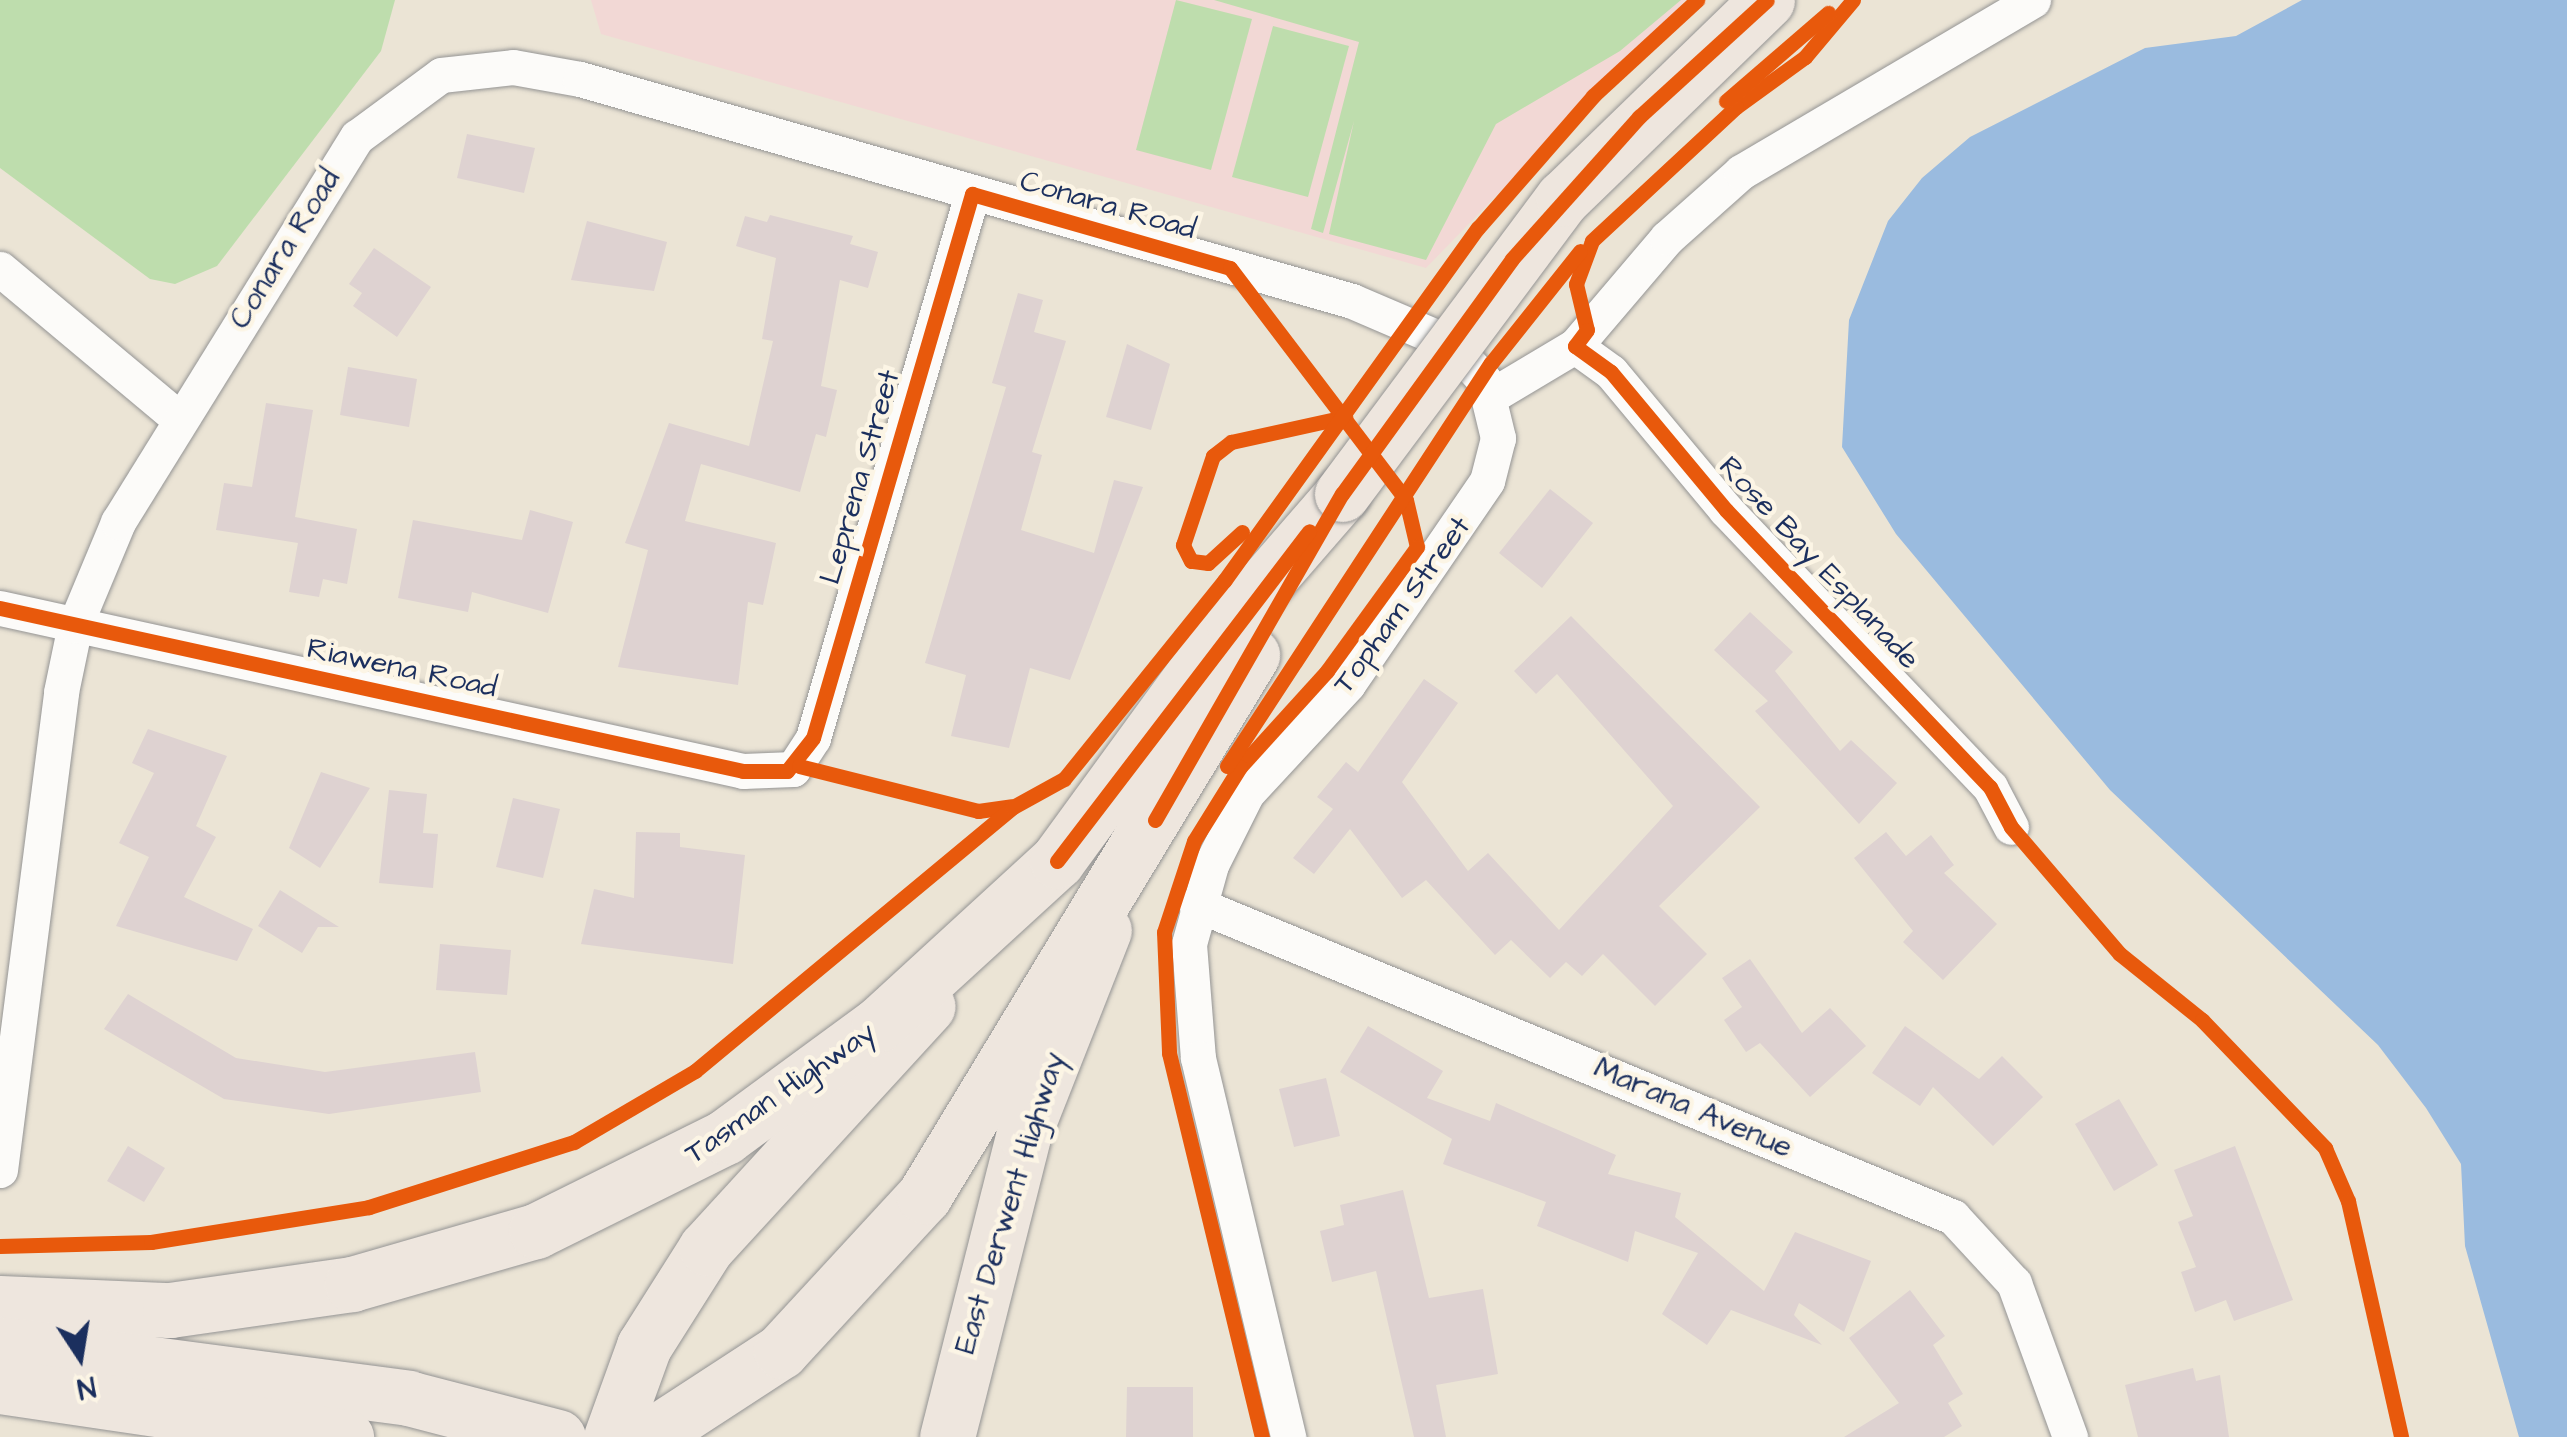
<!DOCTYPE html>
<html>
<head>
<meta charset="utf-8">
<style>
	body { margin:0 }
	#map { position:relative; width:2567px; height:1437px; overflow:hidden; background:#ebe4d5; font-family:"Architects Daughter",sans-serif }
	div>[style] { position:absolute }
	[style*='--x'] { left:calc(var(--x)*1px); top:calc(var(--y)*1px); width:calc(var(--w)*1px); rotate:calc(var(--a)*1deg) }
	.built>* { inset:0; background:#f2d8d5 }
	.green>* { inset:0; background:#beddad }
	.water>* { inset:0; background:#9abbdf }
	.building>* { inset:0; background:#ded2d1 }
	.roads { filter:drop-shadow(0 0 2px #949494) drop-shadow(0 0 2px #949494) }
	.street>* { height:35px; margin:-17.5px; padding:0 17.5px; transform-origin:17.5px; border-radius:17.5px; background:#fcfbf9 }
	.primary>* { height:55px; margin:-27.5px; padding:0 27.5px; transform-origin:27.5px; border-radius:27.5px; background:#eee6de }
	.highway>* { height:55px; margin:-27.5px; padding:0 27.5px; transform-origin:27.5px; border-radius:27.5px; background:#eee6de }
	.bridges { filter:drop-shadow(0 0 2px #949494) drop-shadow(0 0 2px #949494) }
	.highway-bridge>* { height:55px; margin:-27.5px; padding:0 27.5px; transform-origin:27.5px; border-radius:27.5px; background:#eee6de }
	.cycleway>* { height:15px; margin:-7.5px; padding:0 7.5px; transform-origin:7.5px; border-radius:7.5px; background:#e8590c }
	span { translate:-50% -50%; white-space:nowrap; text-align:center; line-height:1.15; -webkit-text-stroke:9px #fcf5e5; paint-order:stroke }
	.street-label { font-size:30px; color:#1b2f5e }
	.north { position:absolute; left:30px; top:1307px; width:100px; height:100px; -webkit-text-stroke:8px #fcf5e5; paint-order:stroke; rotate:168deg; font-size:28px; font-weight:700; line-height:40px; text-align:center; color:#1b2f5e }
	.north::after { content:''; display:block; margin:auto; width:35px; height:45px; background:#1b2f5e; clip-path:polygon(50% 0,100% 100%,50% 72%,0 100%) }
</style>
</head>
<body>
<div id="map">
	<div class="built">
		<div style="clip-path:polygon(591px 0,1686px 0,1426px 268px,601px 34px)"></div>
	</div>
	<div class="green">
		<div style="clip-path:polygon(0 0,395px 0,381px 51px,217px 266px,175px 284px,150px 279px,0 168px)"></div>
		<div style="clip-path:polygon(1176px 0,1252px 19px,1211px 170px,1136px 150px)"></div>
		<div style="clip-path:polygon(1214px 0,1681px 0,1620px 51px,1496px 124px,1426px 260px,1329px 234px,1354px 121px,1323px 233px,1311px 229px,1359px 42px)"></div>
		<div style="clip-path:polygon(1273px 26px,1349px 46px,1308px 197px,1232px 177px)"></div>
	</div>
	<div class="water">
		<div style="clip-path:polygon(2302px 0,2567px 0,2567px 1437px,2519px 1437px,2465px 1246px,2461px 1164px,2426px 1108px,2378px 1045px,2110px 790px,1896px 534px,1842px 447px,1849px 320px,1888px 221px,1922px 178px,1970px 137px,2145px 48px,2236px 36px)"></div>
	</div>
	<div class="building">
		<div style="clip-path:polygon(467px 134px,535px 148px,524px 193px,457px 178px)"></div>
		<div style="clip-path:polygon(770px 215px,853px 236px,850px 244px,878px 252px,868px 288px,840px 280px,821px 386px,837px 390px,826px 437px,816px 434px,800px 492px,701px 464px,685px 521px,776px 543px,763px 605px,748px 602px,738px 685px,618px 667px,648px 550px,625px 543px,669px 423px,749px 446px,773px 341px,762px 339px,776px 258px,736px 246px,745px 216px,767px 222px)"></div>
		<div style="clip-path:polygon(587px 221px,667px 242px,654px 291px,571px 280px)"></div>
		<div style="clip-path:polygon(374px 248px,431px 287px,397px 337px,353px 306px,362px 293px,349px 284px)"></div>
		<div style="clip-path:polygon(1018px 293px,1043px 300px,1034px 332px,1066px 341px,1032px 452px,1042px 455px,1021px 530px,1094px 553px,1114px 480px,1143px 487px,1070px 680px,1030px 668px,1009px 748px,951px 736px,966px 675px,925px 663px,1006px 387px,992px 383px)"></div>
		<div style="clip-path:polygon(1127px 344px,1170px 364px,1151px 430px,1106px 417px)"></div>
		<div style="clip-path:polygon(348px 367px,417px 379px,409px 427px,340px 415px)"></div>
		<div style="clip-path:polygon(266px 403px,313px 410px,295px 517px,357px 529px,347px 584px,323px 579px,319px 597px,289px 592px,298px 543px,216px 530px,224px 483px,252px 487px)"></div>
		<div style="clip-path:polygon(1550px 489px,1593px 523px,1542px 588px,1499px 553px)"></div>
		<div style="clip-path:polygon(530px 510px,573px 522px,548px 613px,472px 592px,468px 612px,398px 598px,413px 520px,522px 540px)"></div>
		<div style="clip-path:polygon(1750px 612px,1793px 652px,1775px 671px,1840px 751px,1851px 740px,1897px 783px,1859px 824px,1755px 711px,1768px 701px,1714px 650px)"></div>
		<div style="clip-path:polygon(1571px 616px,1760px 807px,1659px 906px,1707px 954px,1655px 1006px,1603px 954px,1582px 976px,1566px 962px,1550px 978px,1511px 940px,1495px 955px,1426px 880px,1402px 898px,1350px 829px,1314px 874px,1293px 858px,1333px 809px,1317px 797px,1346px 762px,1358px 772px,1424px 679px,1458px 703px,1402px 782px,1468px 871px,1488px 853px,1559px 930px,1673px 806px,1557px 674px,1536px 694px,1514px 671px)"></div>
		<div style="clip-path:polygon(148px 729px,227px 756px,196px 826px,216px 837px,184px 897px,253px 929px,237px 961px,116px 926px,149px 857px,119px 843px,154px 773px,132px 763px)"></div>
		<div style="clip-path:polygon(321px 772px,370px 788px,320px 868px,289px 848px)"></div>
		<div style="clip-path:polygon(389px 790px,427px 794px,423px 833px,438px 834px,433px 888px,379px 883px)"></div>
		<div style="clip-path:polygon(513px 798px,560px 809px,543px 878px,496px 867px)"></div>
		<div style="clip-path:polygon(636px 832px,680px 833px,680px 847px,745px 855px,733px 964px,581px 944px,594px 889px,634px 898px)"></div>
		<div style="clip-path:polygon(1886px 832px,1906px 856px,1931px 835px,1954px 865px,1944px 873px,1997px 924px,1943px 980px,1903px 942px,1913px 931px,1854px 858px)"></div>
		<div style="clip-path:polygon(280px 890px,307px 907px,339px 927px,318px 927px,302px 953px,258px 926px)"></div>
		<div style="clip-path:polygon(440px 944px,511px 950px,507px 995px,436px 990px)"></div>
		<div style="clip-path:polygon(1750px 959px,1802px 1033px,1830px 1008px,1866px 1046px,1810px 1097px,1760px 1043px,1746px 1052px,1724px 1020px,1742px 1007px,1722px 978px)"></div>
		<div style="clip-path:polygon(128px 994px,236px 1058px,325px 1072px,475px 1052px,481px 1092px,329px 1114px,224px 1099px,104px 1029px)"></div>
		<div style="clip-path:polygon(1368px 1026px,1443px 1071px,1427px 1098px,1490px 1121px,1496px 1103px,1616px 1155px,1608px 1174px,1681px 1193px,1675px 1217px,1764px 1291px,1795px 1232px,1871px 1261px,1844px 1332px,1799px 1303px,1794px 1315px,1822px 1345px,1731px 1310px,1707px 1345px,1662px 1314px,1698px 1253px,1635px 1231px,1628px 1262px,1537px 1226px,1546px 1202px,1443px 1164px,1452px 1139px,1340px 1072px)"></div>
		<div style="clip-path:polygon(1905px 1026px,1979px 1079px,2002px 1056px,2043px 1097px,1993px 1146px,1933px 1087px,1920px 1106px,1872px 1073px)"></div>
		<div style="clip-path:polygon(1326px 1078px,1340px 1136px,1294px 1147px,1279px 1089px)"></div>
		<div style="clip-path:polygon(2119px 1099px,2158px 1165px,2114px 1191px,2075px 1124px)"></div>
		<div style="clip-path:polygon(128px 1146px,165px 1168px,144px 1202px,107px 1181px)"></div>
		<div style="clip-path:polygon(2235px 1146px,2293px 1300px,2234px 1321px,2226px 1300px,2195px 1312px,2181px 1272px,2196px 1267px,2178px 1222px,2193px 1216px,2174px 1170px)"></div>
		<div style="clip-path:polygon(1403px 1190px,1429px 1298px,1483px 1289px,1498px 1374px,1436px 1385px,1446px 1437px,1414px 1437px,1376px 1271px,1332px 1282px,1320px 1231px,1344px 1225px,1340px 1205px)"></div>
		<div style="clip-path:polygon(1910px 1290px,1945px 1336px,1933px 1345px,1963px 1394px,1948px 1403px,1962px 1426px,1944px 1437px,1844px 1437px,1899px 1403px,1849px 1338px)"></div>
		<div style="clip-path:polygon(2193px 1368px,2196px 1381px,2220px 1375px,2229px 1437px,2138px 1437px,2125px 1385px)"></div>
		<div style="clip-path:polygon(1127px 1387px,1193px 1387px,1193px 1437px,1126px 1437px)"></div>
	</div>
	<div class="roads">
		<div class="street">
			<div style="--x:0;--y:269;--w:232;--a:39.9"></div>
			<div style="--x:1575;--y:346;--w:44;--a:35.8"></div>
			<div style="--x:1611;--y:372;--w:180;--a:50.2"></div>
			<div style="--x:1726;--y:510;--w:383;--a:46.4"></div>
			<div style="--x:1990;--y:787;--w:45;--a:62.3"></div>
			<div style="--x:1491;--y:396;--w:98;--a:-30.8"></div>
			<div style="--x:1575;--y:346;--w:142;--a:-49.6"></div>
			<div style="--x:1667;--y:238;--w:99;--a:-41.7"></div>
			<div style="--x:1741;--y:172;--w:339;--a:-30.5"></div>
			<div style="--x:0;--y:608;--w:761;--a:12.37"></div>
			<div style="--x:743;--y:771;--w:50;--a:-2.3"></div>
			<div style="--x:793;--y:769;--w:37;--a:-57"></div>
			<div style="--x:813;--y:738;--w:567;--a:-73.71"></div>
			<div style="--x:1196;--y:904;--w:819;--a:22.46"></div>
			<div style="--x:1953;--y:1217;--w:90;--a:47.3"></div>
			<div style="--x:2014;--y:1283;--w:164;--a:70"></div>
			<div style="--x:0;--y:1170;--w:482;--a:-82.7"></div>
			<div style="--x:61;--y:692;--w:68;--a:-78.2"></div>
			<div style="--x:75;--y:625;--w:112;--a:-67.3"></div>
			<div style="--x:118;--y:522;--w:453;--a:-58.2"></div>
			<div style="--x:357;--y:137;--w:104;--a:-36.4"></div>
			<div style="--x:441;--y:75;--w:72;--a:-6.3"></div>
			<div style="--x:513;--y:67;--w:68;--a:10.2"></div>
			<div style="--x:580;--y:79;--w:803;--a:16.04"></div>
			<div style="--x:1352;--y:301;--w:107;--a:23.2"></div>
			<div style="--x:1450;--y:343;--w:50;--a:47.4"></div>
			<div style="--x:1484;--y:380;--w:60;--a:76.4"></div>
			<div style="--x:1498;--y:438;--w:44;--a:104.3"></div>
			<div style="--x:1487;--y:481;--w:246;--a:124.4"></div>
			<div style="--x:1348;--y:684;--w:149;--a:132.8"></div>
			<div style="--x:1247;--y:793;--w:80;--a:116.6"></div>
			<div style="--x:1211;--y:865;--w:82;--a:105.6"></div>
			<div style="--x:1189;--y:944;--w:114;--a:85.5"></div>
			<div style="--x:1198;--y:1058;--w:390;--a:76.6"></div>
		</div>
		<div class="primary">
			<div style="--x:611;--y:1437;--w:97;--a:-70.1"></div>
			<div style="--x:644;--y:1346;--w:116;--a:-57.7"></div>
			<div style="--x:706;--y:1248;--w:328;--a:-47.5"></div>
			<div style="--x:947;--y:1437;--w:314;--a:-75.8"></div>
			<div style="--x:1024;--y:1133;--w:218;--a:-68.5"></div>
		</div>
		<div class="highway">
			<div style="--x:0;--y:1303;--w:170;--a:2.4"></div>
			<div style="--x:170;--y:1310;--w:184;--a:-8.1"></div>
			<div style="--x:352;--y:1284;--w:191;--a:-16.1"></div>
			<div style="--x:536;--y:1231;--w:211;--a:-26.4"></div>
			<div style="--x:725;--y:1137;--w:191;--a:-36.3"></div>
			<div style="--x:879;--y:1024;--w:241;--a:-42.5"></div>
			<div style="--x:1057;--y:861;--w:298;--a:-53.9"></div>
			<div style="--x:1233;--y:620;--w:167;--a:-49.1"></div>
			<div style="--x:0;--y:1344;--w:412;--a:7.5"></div>
			<div style="--x:408;--y:1398;--w:155;--a:14.6"></div>
			<div style="--x:0;--y:1386;--w:350;--a:8.4"></div>
			<div style="--x:649;--y:1437;--w:158;--a:-33.1"></div>
			<div style="--x:781;--y:1351;--w:211;--a:-47.3"></div>
			<div style="--x:924;--y:1196;--w:633;--a:-58.77"></div>
		</div>
	</div>
	<div class="bridges">
		<div class="highway-bridge">
			<div style="--x:1342;--y:494;--w:369;--a:-53.3"></div>
			<div style="--x:1563;--y:198;--w:284;--a:-44.1"></div>
		</div>
	</div>
	<div class="cycleway">
		<div style="--x:1853;--y:0;--w:75;--a:130.1"></div>
		<div style="--x:1805;--y:57;--w:85;--a:144.1"></div>
		<div style="--x:1736;--y:107;--w:197;--a:137.1"></div>
		<div style="--x:1592;--y:241;--w:46;--a:110.4"></div>
		<div style="--x:1576;--y:284;--w:47;--a:76.6"></div>
		<div style="--x:1587;--y:330;--w:20;--a:127"></div>
		<div style="--x:1575;--y:346;--w:44;--a:35.8"></div>
		<div style="--x:1611;--y:372;--w:180;--a:50.2"></div>
		<div style="--x:1726;--y:510;--w:383;--a:46.4"></div>
		<div style="--x:1990;--y:787;--w:45;--a:62.3"></div>
		<div style="--x:2011;--y:827;--w:167;--a:49.4"></div>
		<div style="--x:2120;--y:954;--w:105;--a:38.8"></div>
		<div style="--x:2202;--y:1020;--w:178;--a:46.1"></div>
		<div style="--x:2325;--y:1148;--w:58;--a:66.5"></div>
		<div style="--x:2348;--y:1201;--w:242;--a:77.3"></div>
		<div style="--x:1726;--y:101;--w:135;--a:-40.8"></div>
		<div style="--x:1242;--y:532;--w:46;--a:137.6"></div>
		<div style="--x:1208;--y:563;--w:17;--a:-173"></div>
		<div style="--x:1191;--y:561;--w:18;--a:-117"></div>
		<div style="--x:1183;--y:545;--w:94;--a:-71.4"></div>
		<div style="--x:1213;--y:456;--w:23;--a:-38"></div>
		<div style="--x:1231;--y:442;--w:117;--a:-12.4"></div>
		<div style="--x:0;--y:608;--w:761;--a:12.37"></div>
		<div style="--x:743;--y:771;--w:44;--a:0"></div>
		<div style="--x:787;--y:771;--w:42;--a:-51.8"></div>
		<div style="--x:813;--y:738;--w:567;--a:-73.71"></div>
		<div style="--x:972;--y:194;--w:268;--a:16"></div>
		<div style="--x:1230;--y:268;--w:291;--a:52.8"></div>
		<div style="--x:1406;--y:500;--w:48;--a:76.8"></div>
		<div style="--x:1417;--y:547;--w:153;--a:126"></div>
		<div style="--x:1327;--y:671;--w:130;--a:132.2"></div>
		<div style="--x:1240;--y:767;--w:87;--a:121.9"></div>
		<div style="--x:1194;--y:841;--w:96;--a:108.2"></div>
		<div style="--x:1164;--y:932;--w:121;--a:87.6"></div>
		<div style="--x:1169;--y:1053;--w:395;--a:76.4"></div>
		<div style="--x:799;--y:766;--w:185;--a:14.1"></div>
		<div style="--x:978;--y:811;--w:34;--a:-8"></div>
		<div style="--x:1227;--y:766;--w:482;--a:-56.8"></div>
		<div style="--x:1491;--y:363;--w:143;--a:-51.5"></div>
		<div style="--x:1155;--y:820;--w:376;--a:-60.2"></div>
		<div style="--x:1342;--y:494;--w:290;--a:-54.1"></div>
		<div style="--x:1512;--y:259;--w:191;--a:-48.2"></div>
		<div style="--x:1639;--y:117;--w:173;--a:-42.4"></div>
		<div style="--x:1057;--y:861;--w:415;--a:-52.6"></div>
		<div style="--x:0;--y:1246;--w:151;--a:-1.5"></div>
		<div style="--x:151;--y:1242;--w:221;--a:-9.1"></div>
		<div style="--x:369;--y:1207;--w:215;--a:-17.6"></div>
		<div style="--x:574;--y:1142;--w:140;--a:-30.4"></div>
		<div style="--x:695;--y:1071;--w:413;--a:-39.7"></div>
		<div style="--x:1013;--y:807;--w:58;--a:-28.8"></div>
		<div style="--x:1064;--y:779;--w:255;--a:-51.1"></div>
		<div style="--x:1224;--y:581;--w:435;--a:-54.3"></div>
		<div style="--x:1478;--y:228;--w:175;--a:-48.9"></div>
		<div style="--x:1593;--y:96;--w:142;--a:-42.7"></div>
	</div>
	<div class="street-label">
		<span style="left:1108px;top:205px;rotate:16deg">Conara Road</span>
		<span style="left:285px;top:249px;rotate:-58deg">Conara Road</span>
		<span style="left:860px;top:477px;rotate:-74deg">Leprena Street</span>
		<span style="left:1819px;top:563px;rotate:47deg">Rose Bay Esplanade</span>
		<span style="left:1402px;top:605px;rotate:-54deg">Topham Street</span>
		<span style="left:402px;top:668px;rotate:12deg">Riawena Road</span>
		<span style="left:780px;top:1093px;rotate:-35deg">Tasman Highway</span>
		<span style="left:1693px;top:1108px;rotate:23deg">Marana Avenue</span>
		<span style="left:1010px;top:1203px;rotate:-73deg">East Derwent Highway</span>
	</div>
	<div class="north">N</div>
</div>
</body>
</html>
